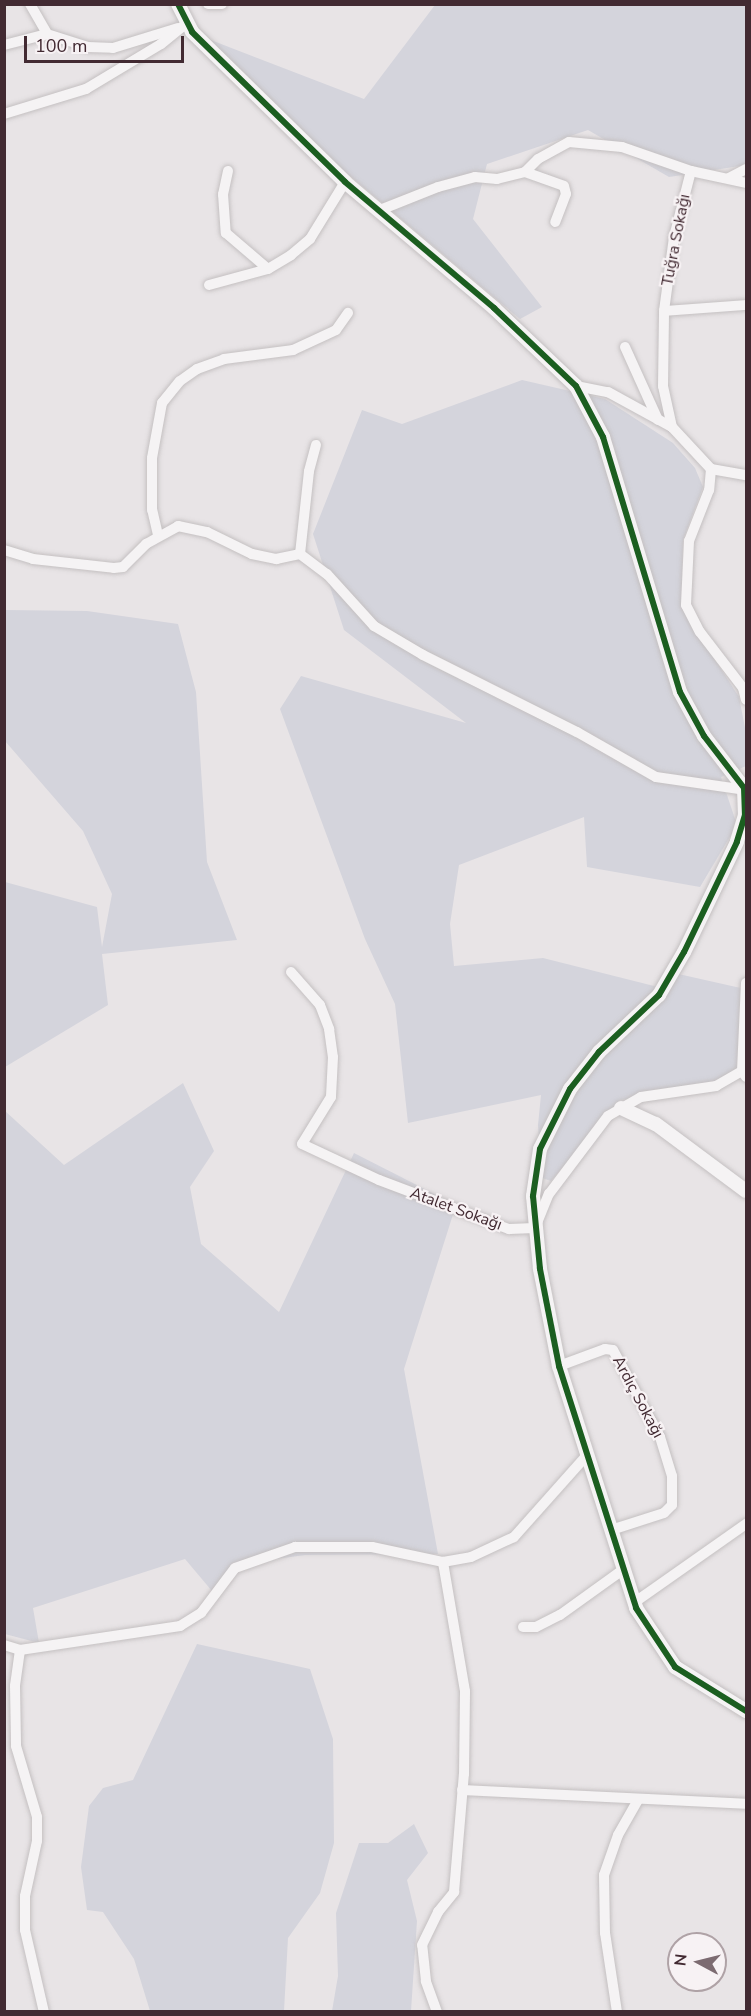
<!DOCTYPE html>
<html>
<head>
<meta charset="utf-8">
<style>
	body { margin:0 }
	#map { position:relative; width:751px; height:2016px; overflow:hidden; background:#e8e4e6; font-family:"Nunito Sans",sans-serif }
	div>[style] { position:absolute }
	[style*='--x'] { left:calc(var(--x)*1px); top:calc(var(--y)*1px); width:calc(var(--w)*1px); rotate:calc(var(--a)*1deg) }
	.green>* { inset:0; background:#d4d4dc }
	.roads { filter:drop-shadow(0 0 2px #c4c0c1) drop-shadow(0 0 2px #c4c0c1) }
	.minor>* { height:10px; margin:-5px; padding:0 5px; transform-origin:5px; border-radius:5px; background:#f5f3f4 }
	.tertiary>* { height:14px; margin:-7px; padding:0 7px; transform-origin:7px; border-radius:7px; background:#f5f3f4 }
	.cycleway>* { height:6px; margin:-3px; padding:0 3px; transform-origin:3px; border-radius:3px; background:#1b5e20 }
	span { translate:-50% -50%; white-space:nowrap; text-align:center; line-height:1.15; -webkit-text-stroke:4.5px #f7f2f4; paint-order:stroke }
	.street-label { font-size:16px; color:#422a32 }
	.frame { position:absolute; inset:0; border:6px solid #422a32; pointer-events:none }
	.north { position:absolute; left:667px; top:1932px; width:60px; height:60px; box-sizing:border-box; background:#f7f2f4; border:2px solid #afa2a6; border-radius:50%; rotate:277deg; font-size:16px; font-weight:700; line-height:24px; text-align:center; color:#422a32 }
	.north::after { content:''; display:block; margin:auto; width:21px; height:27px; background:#7c6b71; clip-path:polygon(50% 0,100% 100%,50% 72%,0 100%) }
	.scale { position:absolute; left:24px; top:36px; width:160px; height:27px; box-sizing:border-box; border:3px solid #422a32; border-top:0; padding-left:8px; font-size:18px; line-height:21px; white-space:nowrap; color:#422a32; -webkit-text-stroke:4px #f7f2f4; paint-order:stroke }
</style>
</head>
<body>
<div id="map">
	<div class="green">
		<div style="clip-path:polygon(435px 5px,746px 5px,746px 165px,669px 177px,588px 130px,487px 164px,473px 219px,542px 307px,520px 319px,197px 47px,203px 37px,364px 99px)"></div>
		<div style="clip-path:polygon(522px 380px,605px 399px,673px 443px,695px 468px,703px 487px,683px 540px,681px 607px,739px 697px,746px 733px,746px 766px,721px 777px,737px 825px,700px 887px,587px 867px,584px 817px,459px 865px,450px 924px,454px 966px,543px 958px,658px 987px,674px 973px,745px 989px,742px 1071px,716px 1086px,620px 1100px,551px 1181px,542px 1178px,538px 1125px,541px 1095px,408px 1123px,395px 1004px,365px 939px,280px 709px,301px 676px,466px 723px,344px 630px,313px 534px,362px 410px,402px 424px)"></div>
		<div style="clip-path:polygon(5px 610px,87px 611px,178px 624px,196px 692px,207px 862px,237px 940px,102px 954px,108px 1005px,5px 1067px,5px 882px,97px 907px,102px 947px,112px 894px,83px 831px,5px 741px)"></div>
		<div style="clip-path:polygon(183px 1083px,214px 1151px,190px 1187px,201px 1244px,279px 1312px,354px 1153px,456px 1205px,404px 1369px,438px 1554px,305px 1555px,239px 1564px,212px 1591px,185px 1559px,33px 1608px,39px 1643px,5px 1634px,4px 1110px,64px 1165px)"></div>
		<div style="clip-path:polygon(197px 1644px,310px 1669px,333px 1739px,334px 1843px,320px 1893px,288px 1938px,284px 2011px,150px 2011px,134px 1959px,103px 1912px,87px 1910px,81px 1867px,89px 1806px,103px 1788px,133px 1780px)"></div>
		<div style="clip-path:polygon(414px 1824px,428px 1853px,407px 1880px,417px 1921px,411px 2011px,332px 2011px,338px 1976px,336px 1913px,359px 1843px,388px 1843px)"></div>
	</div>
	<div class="roads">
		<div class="minor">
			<div style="--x:30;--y:4;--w:34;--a:60"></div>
			<div style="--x:208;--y:4;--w:14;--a:0"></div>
			<div style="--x:4;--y:45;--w:44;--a:-14.3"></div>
			<div style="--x:47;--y:34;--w:43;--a:17.6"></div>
			<div style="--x:88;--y:47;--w:25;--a:2"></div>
			<div style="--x:113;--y:48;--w:68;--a:-17.1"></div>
			<div style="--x:4;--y:114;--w:86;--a:-17"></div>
			<div style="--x:86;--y:89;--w:87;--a:-31"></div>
			<div style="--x:161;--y:44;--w:32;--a:-39"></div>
			<div style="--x:228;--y:171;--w:24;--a:102"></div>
			<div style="--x:223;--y:194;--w:39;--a:86"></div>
			<div style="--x:226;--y:233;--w:55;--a:40.6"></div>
			<div style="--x:525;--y:172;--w:41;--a:19.7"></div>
			<div style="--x:564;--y:186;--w:8;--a:76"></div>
			<div style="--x:566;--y:194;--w:30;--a:111"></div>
			<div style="--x:729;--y:178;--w:19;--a:-28"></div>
			<div style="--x:380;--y:210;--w:62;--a:-21.6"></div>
			<div style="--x:438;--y:187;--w:38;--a:-15"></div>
			<div style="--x:475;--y:177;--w:22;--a:5"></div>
			<div style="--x:497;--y:179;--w:29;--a:-14"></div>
			<div style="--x:525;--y:172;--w:18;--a:-45"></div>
			<div style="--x:538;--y:159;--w:35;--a:-29"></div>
			<div style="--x:569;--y:142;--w:53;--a:5.4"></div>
			<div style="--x:622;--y:147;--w:73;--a:19.2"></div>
			<div style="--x:691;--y:171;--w:56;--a:12.3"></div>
			<div style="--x:209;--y:285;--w:61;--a:-15.2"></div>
			<div style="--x:268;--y:269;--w:27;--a:-31"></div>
			<div style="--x:291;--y:255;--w:25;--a:-40"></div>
			<div style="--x:310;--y:239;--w:67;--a:-58.4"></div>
			<div style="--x:664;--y:311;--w:82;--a:-4.2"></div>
			<div style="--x:625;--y:347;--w:80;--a:65.7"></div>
			<div style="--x:576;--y:386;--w:33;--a:11"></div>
			<div style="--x:608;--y:392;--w:73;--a:28.7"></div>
			<div style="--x:672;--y:427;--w:57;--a:47.1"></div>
			<div style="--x:711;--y:469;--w:36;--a:10"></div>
			<div style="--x:672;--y:427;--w:42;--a:-102.4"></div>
			<div style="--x:663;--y:386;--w:75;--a:-89.2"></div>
			<div style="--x:664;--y:311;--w:75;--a:-82.3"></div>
			<div style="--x:674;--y:237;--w:68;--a:-75.6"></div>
			<div style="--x:711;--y:469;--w:21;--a:95"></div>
			<div style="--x:709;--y:490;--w:55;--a:111.4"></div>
			<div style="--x:689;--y:541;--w:64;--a:92.7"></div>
			<div style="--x:686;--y:605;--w:30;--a:63"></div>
			<div style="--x:700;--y:632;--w:71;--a:52.5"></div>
			<div style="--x:743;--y:688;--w:12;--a:76"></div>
			<div style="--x:158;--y:535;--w:26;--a:-103"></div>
			<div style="--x:152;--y:510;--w:52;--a:-90"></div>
			<div style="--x:152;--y:458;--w:56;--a:-79.7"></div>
			<div style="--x:162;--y:403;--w:28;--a:-51"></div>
			<div style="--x:180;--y:381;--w:21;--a:-35"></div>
			<div style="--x:197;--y:369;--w:29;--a:-20"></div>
			<div style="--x:224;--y:359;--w:70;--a:-7.4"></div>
			<div style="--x:293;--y:350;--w:47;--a:-24.9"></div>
			<div style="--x:336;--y:330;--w:21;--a:-55"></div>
			<div style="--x:4;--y:550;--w:30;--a:17"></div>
			<div style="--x:33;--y:559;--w:81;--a:6.3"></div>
			<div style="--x:114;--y:568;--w:9;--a:-6"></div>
			<div style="--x:123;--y:567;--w:33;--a:-45"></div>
			<div style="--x:146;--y:544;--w:37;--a:-29"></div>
			<div style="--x:178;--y:526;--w:30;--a:12"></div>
			<div style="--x:207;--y:532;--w:50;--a:26.1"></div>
			<div style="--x:252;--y:554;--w:25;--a:12"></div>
			<div style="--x:276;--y:559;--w:25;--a:-12"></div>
			<div style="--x:300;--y:554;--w:34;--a:37"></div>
			<div style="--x:327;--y:574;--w:70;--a:47.9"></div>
			<div style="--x:374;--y:626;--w:57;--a:30.6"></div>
			<div style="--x:423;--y:655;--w:172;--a:26.6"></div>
			<div style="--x:577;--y:732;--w:91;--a:29.7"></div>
			<div style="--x:656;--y:777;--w:91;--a:8.2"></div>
			<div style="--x:300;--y:554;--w:83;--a:-83.8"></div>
			<div style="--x:309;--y:471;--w:27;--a:-75"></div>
			<div style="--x:291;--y:972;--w:44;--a:48.7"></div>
			<div style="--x:320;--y:1005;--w:26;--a:69"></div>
			<div style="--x:329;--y:1029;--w:28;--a:82"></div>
			<div style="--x:333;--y:1057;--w:40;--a:92.9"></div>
			<div style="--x:331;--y:1097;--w:55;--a:121.7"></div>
			<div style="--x:302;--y:1144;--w:85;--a:25.1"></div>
			<div style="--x:379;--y:1180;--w:139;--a:20.7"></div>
			<div style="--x:509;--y:1229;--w:26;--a:-2"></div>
			<div style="--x:535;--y:1228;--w:37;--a:-68"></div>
			<div style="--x:549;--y:1194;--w:98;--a:-52.9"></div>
			<div style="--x:608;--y:1116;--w:38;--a:-30"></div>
			<div style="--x:641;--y:1097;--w:76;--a:-8.3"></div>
			<div style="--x:716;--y:1086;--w:30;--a:-30"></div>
			<div style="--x:746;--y:983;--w:88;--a:92.6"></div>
			<div style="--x:742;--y:1071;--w:7;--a:56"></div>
			<div style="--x:559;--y:1366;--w:49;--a:-20.3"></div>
			<div style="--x:605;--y:1349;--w:8;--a:7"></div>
			<div style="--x:613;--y:1350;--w:99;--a:61.6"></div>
			<div style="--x:660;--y:1437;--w:41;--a:72.9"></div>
			<div style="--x:672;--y:1476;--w:29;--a:90"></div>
			<div style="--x:672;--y:1505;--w:11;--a:135"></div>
			<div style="--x:664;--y:1513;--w:56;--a:162.2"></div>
			<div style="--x:635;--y:1602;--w:136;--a:-35.1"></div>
			<div style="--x:523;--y:1627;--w:13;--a:0"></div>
			<div style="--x:536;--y:1627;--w:27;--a:-27"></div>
			<div style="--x:560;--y:1615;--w:79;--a:-35.7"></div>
			<div style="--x:4;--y:1645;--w:17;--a:17"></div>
			<div style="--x:20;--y:1650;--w:162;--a:-8.5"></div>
			<div style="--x:180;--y:1626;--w:25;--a:-32"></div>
			<div style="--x:201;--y:1613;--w:56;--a:-52.9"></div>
			<div style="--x:235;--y:1568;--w:64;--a:-19.3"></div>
			<div style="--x:295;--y:1547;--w:77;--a:0"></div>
			<div style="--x:372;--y:1547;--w:73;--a:11.9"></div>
			<div style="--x:443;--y:1562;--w:28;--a:-10"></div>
			<div style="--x:471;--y:1557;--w:47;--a:-24.9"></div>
			<div style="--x:514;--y:1537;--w:111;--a:-48.3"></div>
			<div style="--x:20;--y:1650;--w:36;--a:98"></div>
			<div style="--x:15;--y:1686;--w:60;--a:89"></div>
			<div style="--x:16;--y:1746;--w:74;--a:73.5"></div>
			<div style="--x:37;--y:1817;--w:24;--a:90"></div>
			<div style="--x:37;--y:1841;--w:56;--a:102.3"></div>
			<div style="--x:25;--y:1896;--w:34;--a:90"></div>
			<div style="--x:25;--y:1930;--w:84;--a:77"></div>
			<div style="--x:462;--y:1790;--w:284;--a:2.8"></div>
			<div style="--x:437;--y:2012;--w:33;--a:-110"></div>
			<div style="--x:426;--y:1981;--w:36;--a:-96"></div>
			<div style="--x:422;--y:1945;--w:37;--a:-64"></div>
			<div style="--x:438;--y:1912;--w:26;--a:-51"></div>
			<div style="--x:454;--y:1892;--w:118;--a:-85.2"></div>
			<div style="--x:464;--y:1774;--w:83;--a:-89.3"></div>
			<div style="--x:465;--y:1691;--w:131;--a:-99.7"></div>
			<div style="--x:617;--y:2012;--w:80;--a:-98.6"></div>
			<div style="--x:605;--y:1933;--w:58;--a:-91"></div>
			<div style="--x:604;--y:1875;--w:42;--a:-70.7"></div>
			<div style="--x:618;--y:1835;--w:40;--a:-60.3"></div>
		</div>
		<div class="tertiary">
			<div style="--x:178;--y:4;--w:31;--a:63"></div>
			<div style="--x:192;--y:32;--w:214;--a:44.4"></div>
			<div style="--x:345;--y:182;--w:195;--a:40.2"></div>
			<div style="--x:494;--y:308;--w:113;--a:43.6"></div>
			<div style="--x:576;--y:386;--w:58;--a:62.1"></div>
			<div style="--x:603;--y:437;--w:266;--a:73.2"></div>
			<div style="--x:680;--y:692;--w:50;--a:61.4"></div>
			<div style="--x:704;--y:736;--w:66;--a:52.4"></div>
			<div style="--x:744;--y:788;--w:27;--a:88"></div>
			<div style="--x:745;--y:815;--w:28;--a:107"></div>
			<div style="--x:737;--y:842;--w:122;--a:115.7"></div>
			<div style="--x:684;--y:952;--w:50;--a:120.2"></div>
			<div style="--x:659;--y:995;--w:83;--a:136.5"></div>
			<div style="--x:599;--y:1052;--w:47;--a:128.1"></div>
			<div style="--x:570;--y:1089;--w:67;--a:116.6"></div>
			<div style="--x:540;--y:1149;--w:48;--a:98.5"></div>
			<div style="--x:533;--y:1196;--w:73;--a:84.5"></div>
			<div style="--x:540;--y:1269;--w:99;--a:78.9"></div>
			<div style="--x:559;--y:1366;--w:254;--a:72.3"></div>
			<div style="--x:636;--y:1608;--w:71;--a:56.5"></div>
			<div style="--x:675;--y:1667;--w:84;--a:31.8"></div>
			<div style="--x:621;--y:1108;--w:38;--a:25"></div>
			<div style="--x:656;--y:1124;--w:112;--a:36.7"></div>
		</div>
	</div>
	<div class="cycleway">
		<div style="--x:178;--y:4;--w:31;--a:63"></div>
		<div style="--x:192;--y:32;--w:214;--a:44.4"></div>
		<div style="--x:345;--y:182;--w:195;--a:40.2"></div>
		<div style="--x:494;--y:308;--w:113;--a:43.6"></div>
		<div style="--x:576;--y:386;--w:58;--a:62.1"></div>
		<div style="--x:603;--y:437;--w:266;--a:73.2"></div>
		<div style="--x:680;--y:692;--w:50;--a:61.4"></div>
		<div style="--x:704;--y:736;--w:66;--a:52.4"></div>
		<div style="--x:744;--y:788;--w:27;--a:88"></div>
		<div style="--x:745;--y:815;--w:28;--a:107"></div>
		<div style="--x:737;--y:842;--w:122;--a:115.7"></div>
		<div style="--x:684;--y:952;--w:50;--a:120.2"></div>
		<div style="--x:659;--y:995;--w:83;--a:136.5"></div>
		<div style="--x:599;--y:1052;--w:47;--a:128.1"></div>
		<div style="--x:570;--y:1089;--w:67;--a:116.6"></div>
		<div style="--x:540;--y:1149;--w:48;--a:98.5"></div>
		<div style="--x:533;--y:1196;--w:73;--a:84.5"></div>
		<div style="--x:540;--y:1269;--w:99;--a:78.9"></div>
		<div style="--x:559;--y:1366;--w:254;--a:72.3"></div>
		<div style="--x:636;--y:1608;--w:71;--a:56.5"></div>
		<div style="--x:675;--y:1667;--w:84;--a:31.8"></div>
	</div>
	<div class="street-label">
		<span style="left:676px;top:240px;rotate:-79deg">Tuğra Sokağı</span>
		<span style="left:456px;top:1209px;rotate:20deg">Atalet Sokağı</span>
		<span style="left:638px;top:1397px;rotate:62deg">Ardıç Sokağı</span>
	</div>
	<div class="frame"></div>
	<div class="north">N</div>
	<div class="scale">100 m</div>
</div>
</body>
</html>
